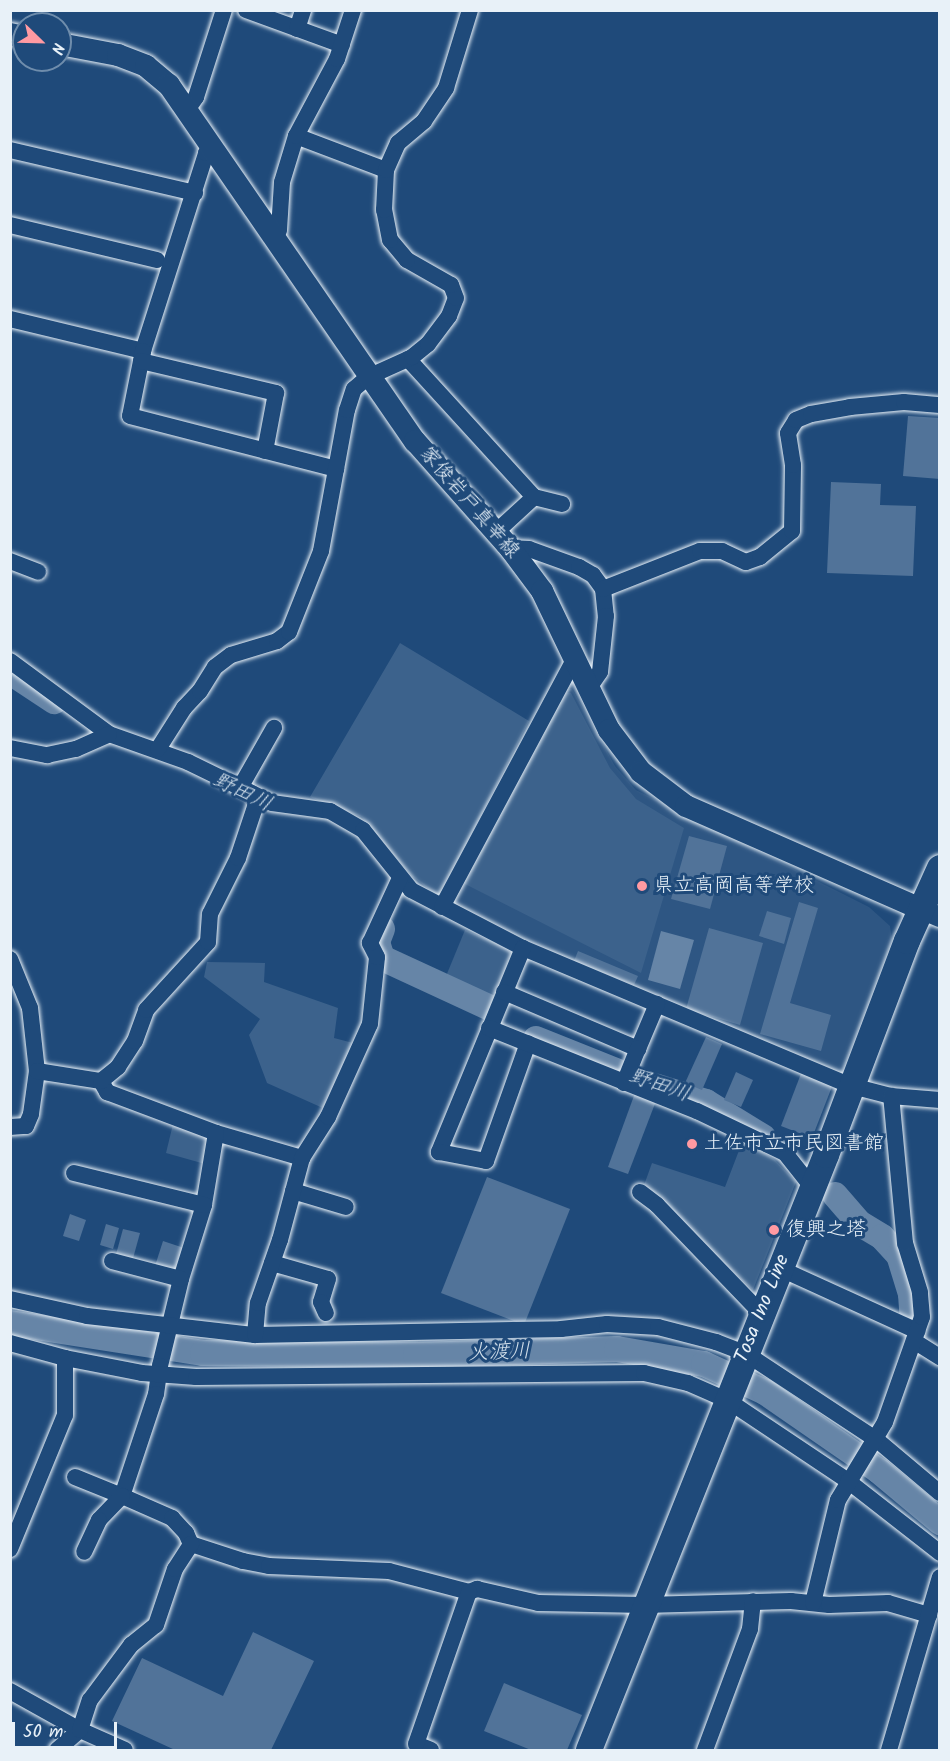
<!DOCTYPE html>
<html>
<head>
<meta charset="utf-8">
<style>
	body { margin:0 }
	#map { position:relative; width:950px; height:1761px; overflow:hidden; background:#1f4a7a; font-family:Kalam,"Klee One",sans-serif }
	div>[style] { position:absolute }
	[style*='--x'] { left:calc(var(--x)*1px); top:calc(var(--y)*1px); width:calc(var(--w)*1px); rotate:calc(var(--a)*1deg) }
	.built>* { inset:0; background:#2e5683 }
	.green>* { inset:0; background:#3c628c }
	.water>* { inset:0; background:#6685a7 }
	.river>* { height:26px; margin:-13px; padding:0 13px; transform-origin:13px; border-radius:13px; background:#6685a7 }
	.building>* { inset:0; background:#517399 }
	.roads { filter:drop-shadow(0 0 2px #e8f1f8) drop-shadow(0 0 2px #e8f1f8) }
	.minor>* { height:16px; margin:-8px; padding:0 8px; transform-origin:8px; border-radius:8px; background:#1f4a7a }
	.tertiary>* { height:20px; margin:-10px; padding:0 10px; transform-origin:10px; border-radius:10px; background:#1f4a7a }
	.secondary>* { height:22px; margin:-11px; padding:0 11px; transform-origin:11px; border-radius:11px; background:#1f4a7a }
	.primary>* { height:26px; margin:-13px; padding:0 13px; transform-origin:13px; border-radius:13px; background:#1f4a7a }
	.dots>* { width:16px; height:16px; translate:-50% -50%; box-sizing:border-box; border:3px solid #1f4a7a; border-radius:50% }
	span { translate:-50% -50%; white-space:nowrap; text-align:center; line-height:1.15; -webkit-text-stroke:6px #1f4a7a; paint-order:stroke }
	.street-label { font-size:20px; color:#e8f1f8 }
	.poi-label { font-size:20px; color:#e8f1f8 }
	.left { translate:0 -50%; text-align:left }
	.water-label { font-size:21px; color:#d4e1ec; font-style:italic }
	.frame { position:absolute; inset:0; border:12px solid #e8f1f8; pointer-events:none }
	.north { position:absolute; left:12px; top:12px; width:60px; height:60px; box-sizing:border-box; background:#1f4a7a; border:2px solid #6f8dac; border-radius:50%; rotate:113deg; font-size:16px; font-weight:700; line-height:24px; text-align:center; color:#e8f1f8 }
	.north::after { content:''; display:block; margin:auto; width:21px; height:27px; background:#ff9aa2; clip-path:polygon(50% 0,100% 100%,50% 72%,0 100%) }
	.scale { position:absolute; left:12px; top:1722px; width:105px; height:27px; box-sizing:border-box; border:3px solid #e8f1f8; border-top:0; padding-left:8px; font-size:18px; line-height:21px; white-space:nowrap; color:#e8f1f8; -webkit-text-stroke:4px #1f4a7a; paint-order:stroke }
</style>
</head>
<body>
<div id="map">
	<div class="built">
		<div style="clip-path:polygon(563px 689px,572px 689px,615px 766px,636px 790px,869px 907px,890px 926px,892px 940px,840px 1077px,643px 994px,454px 906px,451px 898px)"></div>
	</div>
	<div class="green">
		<div style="clip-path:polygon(400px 643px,529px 721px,439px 897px,412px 876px,362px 817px,310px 797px)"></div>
		<div style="clip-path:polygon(563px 692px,571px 693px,610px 768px,636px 799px,684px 828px,641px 973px,463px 883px)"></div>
		<div style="clip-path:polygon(465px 930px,507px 948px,512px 956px,492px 1004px,444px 981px)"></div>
		<div style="clip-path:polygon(207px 962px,265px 963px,264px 982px,338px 1008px,334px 1038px,357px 1044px,325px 1109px,267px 1083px,249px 1035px,260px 1019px,204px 977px)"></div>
		<div style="clip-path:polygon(174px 1120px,211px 1134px,205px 1164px,166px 1153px)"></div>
		<div style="clip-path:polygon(743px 1140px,775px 1160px,796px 1182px,753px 1290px,643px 1188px,652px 1163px,725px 1187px)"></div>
	</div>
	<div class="water">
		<div style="clip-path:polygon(661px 931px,694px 940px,680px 989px,648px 980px)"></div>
	</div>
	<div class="river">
		<div style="--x:10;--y:672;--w:53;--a:33.4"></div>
		<div style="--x:382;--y:929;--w:14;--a:111"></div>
		<div style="--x:377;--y:942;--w:17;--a:73"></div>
		<div style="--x:382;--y:958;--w:119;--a:24.8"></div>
		<div style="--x:536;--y:1039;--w:124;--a:21.8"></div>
		<div style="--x:651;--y:1085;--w:58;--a:17.2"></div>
		<div style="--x:706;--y:1102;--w:67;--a:31.6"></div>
		<div style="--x:835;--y:1195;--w:37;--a:49"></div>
		<div style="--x:859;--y:1223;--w:27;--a:31"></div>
		<div style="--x:882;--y:1237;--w:25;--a:47"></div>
		<div style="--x:899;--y:1255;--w:41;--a:72.9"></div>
		<div style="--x:911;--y:1294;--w:27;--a:86"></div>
		<div style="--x:10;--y:1323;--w:195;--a:8.8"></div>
		<div style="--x:203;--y:1353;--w:213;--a:0.5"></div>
		<div style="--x:416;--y:1355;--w:201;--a:-1.7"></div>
		<div style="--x:617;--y:1349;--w:88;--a:9.8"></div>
		<div style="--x:704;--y:1364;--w:67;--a:24.7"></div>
		<div style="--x:765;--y:1392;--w:139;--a:34.7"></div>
		<div style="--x:879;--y:1471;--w:80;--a:39.9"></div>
	</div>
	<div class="building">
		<div style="clip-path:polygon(908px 416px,940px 418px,940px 479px,903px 476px)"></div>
		<div style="clip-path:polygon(831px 482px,881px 484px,880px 505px,916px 506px,913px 576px,827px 573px)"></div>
		<div style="clip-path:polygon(689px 836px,727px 846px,710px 909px,671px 899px)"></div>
		<div style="clip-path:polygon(799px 902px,818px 908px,790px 1003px,831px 1015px,821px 1051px,760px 1034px)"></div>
		<div style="clip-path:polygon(767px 911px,791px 918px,784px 944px,759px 936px)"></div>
		<div style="clip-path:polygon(709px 928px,763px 943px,740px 1025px,686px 1009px)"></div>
		<div style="clip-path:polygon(578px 951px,638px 976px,634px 985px,574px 961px)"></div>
		<div style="clip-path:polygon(706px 1037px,722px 1044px,702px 1090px,685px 1083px)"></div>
		<div style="clip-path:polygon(802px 1071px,833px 1084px,812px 1138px,781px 1126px)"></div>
		<div style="clip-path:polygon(736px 1072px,753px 1080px,741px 1107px,724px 1100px)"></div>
		<div style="clip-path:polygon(635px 1093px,656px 1101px,628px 1174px,608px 1167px)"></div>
		<div style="clip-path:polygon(487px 1177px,570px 1209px,524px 1325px,441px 1293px)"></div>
		<div style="clip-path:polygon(70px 1214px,86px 1220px,79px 1241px,63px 1236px)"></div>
		<div style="clip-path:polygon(106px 1224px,119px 1228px,113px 1249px,100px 1245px)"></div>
		<div style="clip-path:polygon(123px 1229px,140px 1233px,132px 1262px,115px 1258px)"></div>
		<div style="clip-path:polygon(163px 1241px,184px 1248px,176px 1272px,155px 1266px)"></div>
		<div style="clip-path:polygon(253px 1632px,314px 1661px,271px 1750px,175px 1750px,112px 1721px,142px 1658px,223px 1696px)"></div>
		<div style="clip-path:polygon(504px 1683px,582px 1715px,567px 1750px,531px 1750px,484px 1731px)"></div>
	</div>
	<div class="roads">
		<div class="minor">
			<div style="--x:246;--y:10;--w:102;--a:20"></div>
			<div style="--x:297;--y:29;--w:20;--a:-72"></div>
			<div style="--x:187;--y:110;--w:16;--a:-55"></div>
			<div style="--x:196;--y:97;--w:91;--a:-72.2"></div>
			<div style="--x:296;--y:136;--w:96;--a:20.7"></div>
			<div style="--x:10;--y:150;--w:190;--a:13.1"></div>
			<div style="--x:10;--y:225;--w:151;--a:13.4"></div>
			<div style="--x:274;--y:239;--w:10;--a:-61"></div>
			<div style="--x:279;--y:230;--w:48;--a:-86.4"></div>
			<div style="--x:282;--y:182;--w:48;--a:-73.1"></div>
			<div style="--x:296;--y:136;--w:87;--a:-62"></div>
			<div style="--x:337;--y:59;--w:52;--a:-71.9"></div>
			<div style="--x:10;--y:319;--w:137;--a:13.5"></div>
			<div style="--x:143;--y:351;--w:208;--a:-72.3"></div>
			<div style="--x:206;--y:153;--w:8;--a:-45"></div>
			<div style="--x:143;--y:351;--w:66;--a:101.3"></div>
			<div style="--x:130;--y:416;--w:213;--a:14.4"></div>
			<div style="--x:408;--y:359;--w:187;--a:47.6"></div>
			<div style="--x:141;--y:361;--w:139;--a:13.3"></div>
			<div style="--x:276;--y:393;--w:59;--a:100.7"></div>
			<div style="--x:496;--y:532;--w:52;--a:-42.6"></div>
			<div style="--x:534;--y:497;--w:29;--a:14"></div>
			<div style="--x:510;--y:548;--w:19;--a:3"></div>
			<div style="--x:529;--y:549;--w:53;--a:19.8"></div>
			<div style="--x:579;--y:567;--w:16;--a:30"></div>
			<div style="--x:593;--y:575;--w:17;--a:54"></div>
			<div style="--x:603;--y:589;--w:27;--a:84"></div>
			<div style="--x:606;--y:616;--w:56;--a:96.1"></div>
			<div style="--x:600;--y:672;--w:19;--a:125"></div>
			<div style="--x:10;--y:561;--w:30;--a:21"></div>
			<div style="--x:603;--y:589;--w:104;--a:-21.4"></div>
			<div style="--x:700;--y:551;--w:22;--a:0"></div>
			<div style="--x:722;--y:551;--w:26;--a:25"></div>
			<div style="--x:746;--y:562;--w:15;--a:-20"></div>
			<div style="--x:760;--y:557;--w:41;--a:-39.1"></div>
			<div style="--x:792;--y:531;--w:66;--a:-89.1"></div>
			<div style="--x:793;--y:465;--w:32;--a:-99"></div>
			<div style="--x:788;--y:433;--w:15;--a:-58"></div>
			<div style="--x:796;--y:420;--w:16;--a:-22"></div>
			<div style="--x:811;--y:414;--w:40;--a:-10"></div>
			<div style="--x:850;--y:407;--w:54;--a:-5.3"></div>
			<div style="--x:904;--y:402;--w:36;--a:5"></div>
			<div style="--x:10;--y:661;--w:123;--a:36.4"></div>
			<div style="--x:109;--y:734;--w:84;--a:19.5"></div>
			<div style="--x:188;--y:762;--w:93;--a:26"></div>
			<div style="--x:272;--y:803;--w:59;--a:7.9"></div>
			<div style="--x:330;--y:811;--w:38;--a:30"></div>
			<div style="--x:363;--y:830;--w:77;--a:51.3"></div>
			<div style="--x:411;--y:890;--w:126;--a:27.4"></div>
			<div style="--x:523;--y:948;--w:357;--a:22.8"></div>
			<div style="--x:852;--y:1086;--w:40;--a:14.4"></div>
			<div style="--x:891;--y:1096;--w:49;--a:4.7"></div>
			<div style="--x:10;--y:748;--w:38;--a:11"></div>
			<div style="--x:47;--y:755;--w:30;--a:-12"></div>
			<div style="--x:76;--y:749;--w:36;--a:-24"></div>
			<div style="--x:158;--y:749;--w:49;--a:-57.6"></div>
			<div style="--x:184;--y:708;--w:23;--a:-47"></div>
			<div style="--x:200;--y:691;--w:28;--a:-58"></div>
			<div style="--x:215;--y:667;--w:20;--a:-37"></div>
			<div style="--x:231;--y:655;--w:48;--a:-16.9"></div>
			<div style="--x:277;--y:641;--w:15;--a:-37"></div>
			<div style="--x:289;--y:632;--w:87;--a:-68.4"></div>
			<div style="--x:321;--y:551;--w:143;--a:-79.6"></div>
			<div style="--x:347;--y:410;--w:22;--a:-72"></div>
			<div style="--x:354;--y:389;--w:18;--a:-41"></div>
			<div style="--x:368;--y:377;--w:48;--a:-24.4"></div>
			<div style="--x:412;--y:357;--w:21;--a:-39"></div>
			<div style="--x:428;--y:344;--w:35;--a:-53"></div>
			<div style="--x:449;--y:316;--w:19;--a:-69"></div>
			<div style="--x:456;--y:298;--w:14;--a:-111"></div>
			<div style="--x:451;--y:285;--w:51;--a:-150.4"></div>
			<div style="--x:407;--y:260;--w:26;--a:-130"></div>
			<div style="--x:390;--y:240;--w:31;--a:-101"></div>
			<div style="--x:384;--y:210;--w:40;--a:-87.1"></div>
			<div style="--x:386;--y:170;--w:30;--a:-66"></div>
			<div style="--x:398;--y:143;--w:34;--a:-40"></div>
			<div style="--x:424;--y:121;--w:40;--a:-56"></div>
			<div style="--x:446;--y:88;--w:82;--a:-72.9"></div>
			<div style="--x:241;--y:786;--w:67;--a:-60.4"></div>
			<div style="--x:442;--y:907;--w:280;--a:-61.9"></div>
			<div style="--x:523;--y:948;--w:221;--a:112.4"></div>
			<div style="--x:439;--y:1152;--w:48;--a:10.8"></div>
			<div style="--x:486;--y:1161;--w:125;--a:-70.4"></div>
			<div style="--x:10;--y:959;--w:53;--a:67.8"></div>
			<div style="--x:30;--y:1008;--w:63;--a:83.7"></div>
			<div style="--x:504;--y:992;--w:146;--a:23"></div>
			<div style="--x:638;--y:1049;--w:49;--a:-67.1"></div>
			<div style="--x:489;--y:1028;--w:224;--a:21.8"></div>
			<div style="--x:697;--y:1111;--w:98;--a:25.5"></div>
			<div style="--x:785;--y:1153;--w:43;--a:51.5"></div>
			<div style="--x:101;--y:1081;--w:13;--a:61"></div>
			<div style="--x:107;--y:1092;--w:116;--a:20.6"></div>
			<div style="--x:216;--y:1133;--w:90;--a:16.2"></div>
			<div style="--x:624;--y:1083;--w:37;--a:-68"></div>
			<div style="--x:10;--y:1127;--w:16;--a:-4"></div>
			<div style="--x:26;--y:1126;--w:13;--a:-67"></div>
			<div style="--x:31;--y:1114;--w:43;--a:-82.1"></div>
			<div style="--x:37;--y:1071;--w:65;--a:8.9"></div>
			<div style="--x:101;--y:1081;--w:22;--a:-39"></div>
			<div style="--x:118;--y:1067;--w:31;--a:-57"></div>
			<div style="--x:135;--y:1041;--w:33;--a:-70"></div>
			<div style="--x:146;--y:1010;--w:92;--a:-47.6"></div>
			<div style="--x:208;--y:942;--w:28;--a:-86"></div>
			<div style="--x:210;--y:914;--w:63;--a:-63.4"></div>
			<div style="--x:238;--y:858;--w:63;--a:-71.6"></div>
			<div style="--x:216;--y:1133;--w:73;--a:99.5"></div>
			<div style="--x:204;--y:1205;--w:77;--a:107.3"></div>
			<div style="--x:181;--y:1279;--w:89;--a:103.6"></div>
			<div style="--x:160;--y:1366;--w:28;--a:98"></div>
			<div style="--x:156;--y:1394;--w:108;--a:108.4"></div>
			<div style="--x:122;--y:1496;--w:55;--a:23.7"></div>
			<div style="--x:172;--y:1518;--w:21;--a:47"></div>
			<div style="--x:186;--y:1533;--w:12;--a:66"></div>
			<div style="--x:191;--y:1544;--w:55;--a:18.1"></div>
			<div style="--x:243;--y:1561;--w:26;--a:11"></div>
			<div style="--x:269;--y:1566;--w:120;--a:2.4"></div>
			<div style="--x:389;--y:1571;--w:83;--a:14.7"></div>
			<div style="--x:469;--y:1592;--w:9;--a:-21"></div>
			<div style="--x:477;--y:1589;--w:63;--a:12.9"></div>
			<div style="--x:538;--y:1603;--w:107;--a:1.1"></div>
			<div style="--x:645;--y:1605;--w:146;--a:-1.6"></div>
			<div style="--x:791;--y:1601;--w:38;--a:6"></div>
			<div style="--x:829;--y:1605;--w:59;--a:-1.9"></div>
			<div style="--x:888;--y:1603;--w:43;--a:16.3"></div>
			<div style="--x:74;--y:1173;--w:134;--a:13.8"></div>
			<div style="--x:293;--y:1191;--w:55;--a:16.8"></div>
			<div style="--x:640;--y:1192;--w:21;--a:37"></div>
			<div style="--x:657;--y:1205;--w:150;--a:46.1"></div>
			<div style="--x:112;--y:1261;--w:71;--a:14.6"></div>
			<div style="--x:272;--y:1263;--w:58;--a:15.9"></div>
			<div style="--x:328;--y:1279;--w:24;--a:107"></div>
			<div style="--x:321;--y:1302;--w:12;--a:66"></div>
			<div style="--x:779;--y:1268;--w:152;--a:24.5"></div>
			<div style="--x:10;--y:1299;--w:79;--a:12.4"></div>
			<div style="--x:87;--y:1316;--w:169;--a:6.5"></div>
			<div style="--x:255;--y:1335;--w:306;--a:-1.1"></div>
			<div style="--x:561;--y:1329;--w:46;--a:-6.2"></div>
			<div style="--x:607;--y:1324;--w:51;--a:3.4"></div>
			<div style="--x:658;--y:1327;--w:60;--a:14.5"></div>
			<div style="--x:716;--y:1342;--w:31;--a:21"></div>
			<div style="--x:745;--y:1353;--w:158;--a:33.4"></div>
			<div style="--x:877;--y:1440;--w:82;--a:40.1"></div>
			<div style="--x:255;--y:1335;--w:32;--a:-85"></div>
			<div style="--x:258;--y:1303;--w:67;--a:-70.8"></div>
			<div style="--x:280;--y:1240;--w:85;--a:-75"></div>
			<div style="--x:302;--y:1158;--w:49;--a:-57.6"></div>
			<div style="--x:328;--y:1117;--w:102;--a:-65.7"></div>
			<div style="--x:370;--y:1024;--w:67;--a:-84"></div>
			<div style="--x:377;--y:957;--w:16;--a:-117"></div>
			<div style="--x:370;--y:943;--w:72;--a:-65.2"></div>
			<div style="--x:914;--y:1341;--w:31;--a:32"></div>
			<div style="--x:10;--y:1343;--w:57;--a:15.3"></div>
			<div style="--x:65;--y:1358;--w:78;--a:11"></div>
			<div style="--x:142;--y:1373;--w:54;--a:4.2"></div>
			<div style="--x:196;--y:1377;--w:448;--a:-0.5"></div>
			<div style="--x:644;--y:1373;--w:45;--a:12.8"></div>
			<div style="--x:688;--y:1383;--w:43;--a:23.6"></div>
			<div style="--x:727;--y:1400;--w:146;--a:33.8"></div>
			<div style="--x:848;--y:1481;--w:117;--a:38"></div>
			<div style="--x:75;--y:1477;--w:51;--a:22"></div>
			<div style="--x:122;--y:1496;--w:33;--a:134"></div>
			<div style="--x:99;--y:1520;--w:35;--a:115"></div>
			<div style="--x:10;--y:1549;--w:145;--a:-67.7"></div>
			<div style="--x:65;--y:1415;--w:57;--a:-90"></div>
			<div style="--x:813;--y:1603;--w:106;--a:-76.4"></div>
			<div style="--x:838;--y:1500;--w:91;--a:-58.9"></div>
			<div style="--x:885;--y:1422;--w:111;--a:-70.6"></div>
			<div style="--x:922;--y:1317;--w:25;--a:-95"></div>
			<div style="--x:920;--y:1292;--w:51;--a:-107"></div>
			<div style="--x:905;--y:1243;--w:148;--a:-95.4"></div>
			<div style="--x:10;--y:1691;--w:80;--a:29.1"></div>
			<div style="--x:80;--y:1730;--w:49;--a:24"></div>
			<div style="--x:57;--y:1750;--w:30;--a:-41"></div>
			<div style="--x:80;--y:1730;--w:32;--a:-72"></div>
			<div style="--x:90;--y:1700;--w:69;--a:-53.3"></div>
			<div style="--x:131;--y:1645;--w:32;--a:-39"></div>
			<div style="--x:156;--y:1625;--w:59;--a:-71.3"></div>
			<div style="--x:175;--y:1569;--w:30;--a:-57"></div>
			<div style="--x:431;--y:1750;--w:16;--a:-158"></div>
			<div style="--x:416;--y:1744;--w:161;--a:-70.8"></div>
			<div style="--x:705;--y:1750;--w:129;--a:-69.6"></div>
			<div style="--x:750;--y:1629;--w:28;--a:-84"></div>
			<div style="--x:889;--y:1750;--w:180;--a:-73.6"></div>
		</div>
		<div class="tertiary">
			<div style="--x:921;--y:909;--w:21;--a:23"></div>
		</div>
		<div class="secondary">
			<div style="--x:10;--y:34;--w:14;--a:12"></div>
			<div style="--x:60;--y:44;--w:59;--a:10.7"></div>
			<div style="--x:118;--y:55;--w:30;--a:21"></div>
			<div style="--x:146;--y:66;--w:30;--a:40"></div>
			<div style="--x:169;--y:85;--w:433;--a:55.4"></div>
			<div style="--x:415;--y:441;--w:143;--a:48.4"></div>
			<div style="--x:510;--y:548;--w:54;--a:53.3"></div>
			<div style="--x:542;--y:591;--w:154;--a:64.3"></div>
			<div style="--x:609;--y:730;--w:53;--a:52.7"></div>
			<div style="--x:641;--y:772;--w:56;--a:37.1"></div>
			<div style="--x:686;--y:806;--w:257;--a:23.7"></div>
		</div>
		<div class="primary">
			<div style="--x:589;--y:1750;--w:640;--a:-68.28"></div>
			<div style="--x:826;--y:1155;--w:229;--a:-69.3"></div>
			<div style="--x:907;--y:941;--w:80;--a:-65.7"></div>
		</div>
	</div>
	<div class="dots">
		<div style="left:642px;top:886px;background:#ff9aa2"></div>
		<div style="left:692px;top:1144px;background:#ff9aa2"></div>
		<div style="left:774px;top:1230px;background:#ff9aa2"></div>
	</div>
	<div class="street-label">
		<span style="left:469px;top:503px;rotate:49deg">家俊岩戸真幸線</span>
		<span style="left:763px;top:1309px;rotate:-68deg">Tosa Ino Line</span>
	</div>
	<div class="poi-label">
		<span class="left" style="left:654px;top:886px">県立高岡高等学校</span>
		<span class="left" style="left:704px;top:1144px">土佐市立市民図書館</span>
		<span class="left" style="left:786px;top:1230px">復興之塔</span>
	</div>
	<div class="water-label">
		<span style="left:242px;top:793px;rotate:26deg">野田川</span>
		<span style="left:659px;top:1086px;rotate:19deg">野田川</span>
		<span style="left:499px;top:1353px;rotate:-2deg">火渡川</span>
	</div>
	<div class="frame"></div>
	<div class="north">N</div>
	<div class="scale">50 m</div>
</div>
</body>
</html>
